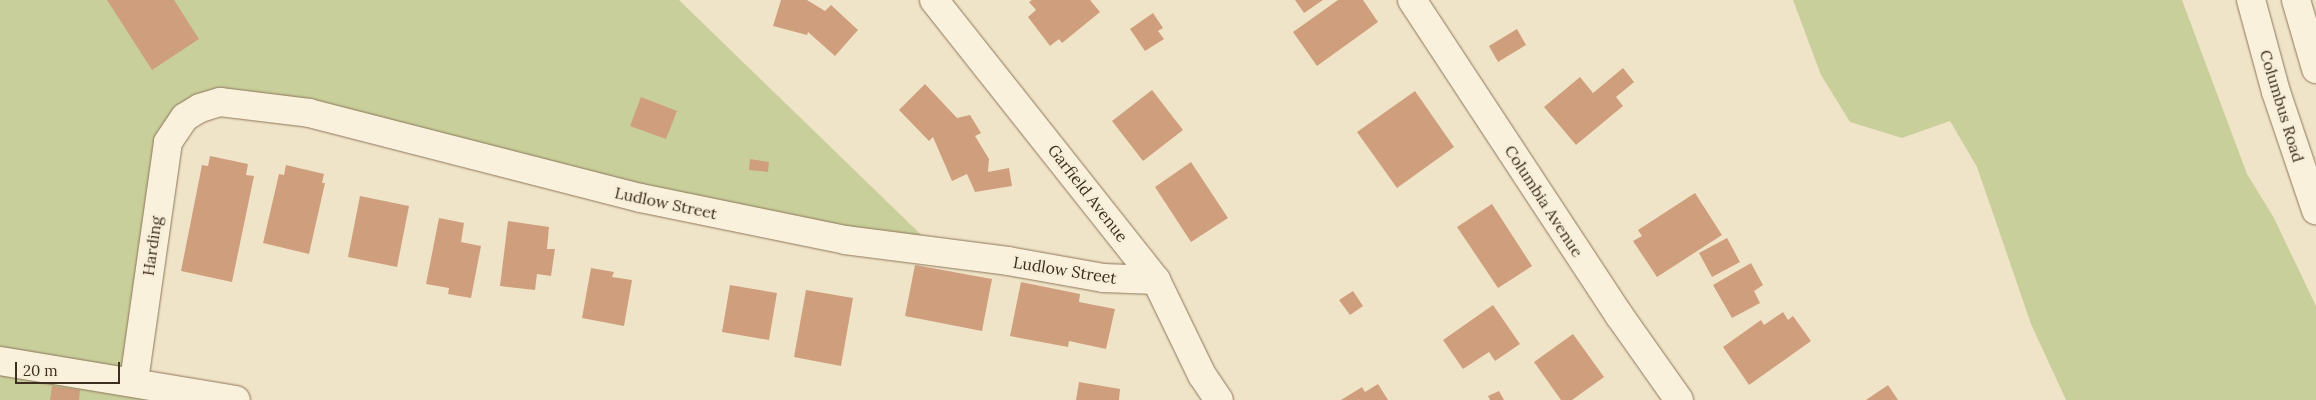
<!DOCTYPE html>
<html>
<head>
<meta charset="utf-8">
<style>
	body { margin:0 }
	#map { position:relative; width:2316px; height:400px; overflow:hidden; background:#f0e4c8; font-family:Lora,serif }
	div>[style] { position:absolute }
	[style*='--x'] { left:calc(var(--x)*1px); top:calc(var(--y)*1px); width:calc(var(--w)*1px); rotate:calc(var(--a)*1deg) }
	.green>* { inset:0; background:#c9cf9b }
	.building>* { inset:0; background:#cf9f7d }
	.roads { filter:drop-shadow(0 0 1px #8d765c) drop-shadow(0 0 1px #8d765c) }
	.street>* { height:28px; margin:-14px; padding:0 14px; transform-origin:14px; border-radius:14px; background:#faf1dc }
	.secondary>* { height:28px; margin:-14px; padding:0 14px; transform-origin:14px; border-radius:14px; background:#faf1dc }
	span { translate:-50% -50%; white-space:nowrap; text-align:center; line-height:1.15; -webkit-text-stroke:5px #f7eed8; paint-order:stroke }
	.street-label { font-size:16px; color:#3d2e20 }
	.scale { position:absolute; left:15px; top:362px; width:105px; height:22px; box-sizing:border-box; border:2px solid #3d2e20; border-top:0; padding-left:6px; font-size:15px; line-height:18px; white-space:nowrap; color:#3d2e20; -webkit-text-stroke:4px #f7eed8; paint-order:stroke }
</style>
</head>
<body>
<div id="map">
	<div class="green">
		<div style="clip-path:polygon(0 0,679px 0,941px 254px,309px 115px,181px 114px,134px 380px,236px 400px,0 400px)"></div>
		<div style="clip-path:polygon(1793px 0,2182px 0,2247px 174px,2274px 218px,2316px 306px,2316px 400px,2066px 400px,2031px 324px,1977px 167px,1950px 121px,1902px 138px,1850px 122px,1821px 75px)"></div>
	</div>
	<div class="building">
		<div style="clip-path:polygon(107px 0,174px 0,199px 39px,152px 70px)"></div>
		<div style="clip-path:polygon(781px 0,807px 0,825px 11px,831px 5px,858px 30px,835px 56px,808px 32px,807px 35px,773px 26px)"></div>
		<div style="clip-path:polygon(1032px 0,1090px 0,1100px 12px,1062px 43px,1059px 39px,1050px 46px,1028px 17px,1036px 10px,1029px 2px)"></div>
		<div style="clip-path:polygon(1295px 0,1323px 0,1304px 13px)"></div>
		<div style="clip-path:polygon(1338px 0,1363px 0,1378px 22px,1317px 66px,1293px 32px)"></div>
		<div style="clip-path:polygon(1153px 13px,1163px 28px,1158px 31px,1164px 39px,1145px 51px,1130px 29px)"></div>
		<div style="clip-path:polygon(1517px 29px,1526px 45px,1498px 62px,1489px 46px)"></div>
		<div style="clip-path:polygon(1623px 68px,1634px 82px,1616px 97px,1623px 106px,1576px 145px,1544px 107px,1580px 77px,1593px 93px)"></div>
		<div style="clip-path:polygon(925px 84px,957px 118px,970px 115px,981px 133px,975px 136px,989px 159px,988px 172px,1009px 168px,1012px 186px,975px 192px,967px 174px,952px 181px,933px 137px,929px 141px,899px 110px)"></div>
		<div style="clip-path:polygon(1152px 90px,1183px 130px,1143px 161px,1112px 121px)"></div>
		<div style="clip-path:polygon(1415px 91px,1454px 147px,1397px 188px,1357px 132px)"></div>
		<div style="clip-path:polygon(641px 97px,677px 111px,666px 139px,630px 126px)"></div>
		<div style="clip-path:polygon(210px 156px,248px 164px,246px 175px,254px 176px,232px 282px,181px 271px,202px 165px,208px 166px)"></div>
		<div style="clip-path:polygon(750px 159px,769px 162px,768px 172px,749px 170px)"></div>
		<div style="clip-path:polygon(1191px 162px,1228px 218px,1191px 242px,1155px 187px)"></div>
		<div style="clip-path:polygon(286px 165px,324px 174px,322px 183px,325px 183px,309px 254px,263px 243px,279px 174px,284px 175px)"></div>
		<div style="clip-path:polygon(1695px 193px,1722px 235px,1657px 277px,1633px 241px,1642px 236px,1638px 230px)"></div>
		<div style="clip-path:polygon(360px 196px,409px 206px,397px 267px,348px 257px)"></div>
		<div style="clip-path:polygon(1492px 204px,1532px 266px,1498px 288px,1457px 227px)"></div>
		<div style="clip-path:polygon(439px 218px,464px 223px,461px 242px,481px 246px,471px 298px,448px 294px,449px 288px,426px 284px)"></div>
		<div style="clip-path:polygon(508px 221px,549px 227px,547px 249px,555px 249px,551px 276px,537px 274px,535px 290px,500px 286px)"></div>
		<div style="clip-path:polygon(1727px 238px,1740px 262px,1712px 277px,1699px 253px)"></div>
		<div style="clip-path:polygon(1751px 263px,1763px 285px,1754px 291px,1760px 303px,1732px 318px,1713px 285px)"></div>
		<div style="clip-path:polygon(915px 265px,992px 279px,982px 331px,905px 316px)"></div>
		<div style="clip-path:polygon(591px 268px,614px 272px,612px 277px,632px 280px,624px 326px,582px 318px)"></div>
		<div style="clip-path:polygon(1021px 282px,1080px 294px,1079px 302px,1115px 309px,1106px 349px,1069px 341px,1068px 347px,1010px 336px)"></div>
		<div style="clip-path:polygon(730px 285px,777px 293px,769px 340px,722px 332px)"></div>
		<div style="clip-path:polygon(806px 290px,853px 298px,841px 366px,794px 357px)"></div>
		<div style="clip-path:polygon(1353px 291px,1363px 306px,1350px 315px,1339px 300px)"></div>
		<div style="clip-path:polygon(1493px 305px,1520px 344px,1495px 361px,1489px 352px,1463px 369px,1443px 340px)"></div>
		<div style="clip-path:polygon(1783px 312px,1788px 320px,1793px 316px,1811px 341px,1749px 385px,1723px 347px,1761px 320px,1764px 325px)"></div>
		<div style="clip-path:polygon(1573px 334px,1604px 377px,1572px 400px,1561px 400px,1534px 362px)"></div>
		<div style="clip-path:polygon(1079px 382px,1120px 389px,1119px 400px,1076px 400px)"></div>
		<div style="clip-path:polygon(1378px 384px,1388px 400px,1341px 400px,1362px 387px,1365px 392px)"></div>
		<div style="clip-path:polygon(1888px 385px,1898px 400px,1866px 400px)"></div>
		<div style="clip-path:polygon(52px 386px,80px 390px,79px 400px,50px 400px)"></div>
		<div style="clip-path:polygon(1499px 391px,1504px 400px,1490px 400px,1488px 396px)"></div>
	</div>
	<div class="roads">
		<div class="street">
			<div style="--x:934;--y:0;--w:357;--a:51.6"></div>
			<div style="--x:1156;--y:280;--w:106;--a:64.2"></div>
			<div style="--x:1202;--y:375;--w:30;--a:56"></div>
			<div style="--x:0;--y:361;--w:239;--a:9.4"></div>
			<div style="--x:134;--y:381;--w:241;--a:-81.9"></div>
			<div style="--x:168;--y:142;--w:30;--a:-56"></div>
			<div style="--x:185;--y:117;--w:17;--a:-31"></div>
			<div style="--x:200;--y:108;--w:21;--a:-17"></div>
			<div style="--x:220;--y:102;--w:90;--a:7"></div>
			<div style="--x:309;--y:113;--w:343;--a:14.4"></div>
			<div style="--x:641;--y:198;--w:208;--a:11.6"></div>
			<div style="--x:845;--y:240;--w:164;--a:7.3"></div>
			<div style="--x:1008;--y:261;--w:97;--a:10.1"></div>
			<div style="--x:1103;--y:278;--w:53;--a:2.2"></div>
		</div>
		<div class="secondary">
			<div style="--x:1412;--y:0;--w:377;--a:56.7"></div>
			<div style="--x:1619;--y:315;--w:104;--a:54.8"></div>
			<div style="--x:2251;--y:0;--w:95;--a:74.8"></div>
			<div style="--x:2276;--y:92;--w:125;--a:71.3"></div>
			<div style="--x:2296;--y:0;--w:72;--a:73.8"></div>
		</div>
	</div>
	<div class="street-label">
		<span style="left:2282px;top:106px;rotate:73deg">Columbus Road</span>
		<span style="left:1088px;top:193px;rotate:52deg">Garfield Avenue</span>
		<span style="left:1544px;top:201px;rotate:57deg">Columbia Avenue</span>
		<span style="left:666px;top:203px;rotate:12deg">Ludlow Street</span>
		<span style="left:152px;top:246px;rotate:-82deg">Harding</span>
		<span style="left:1065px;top:270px;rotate:9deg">Ludlow Street</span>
	</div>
	<div class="scale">20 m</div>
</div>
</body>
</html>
